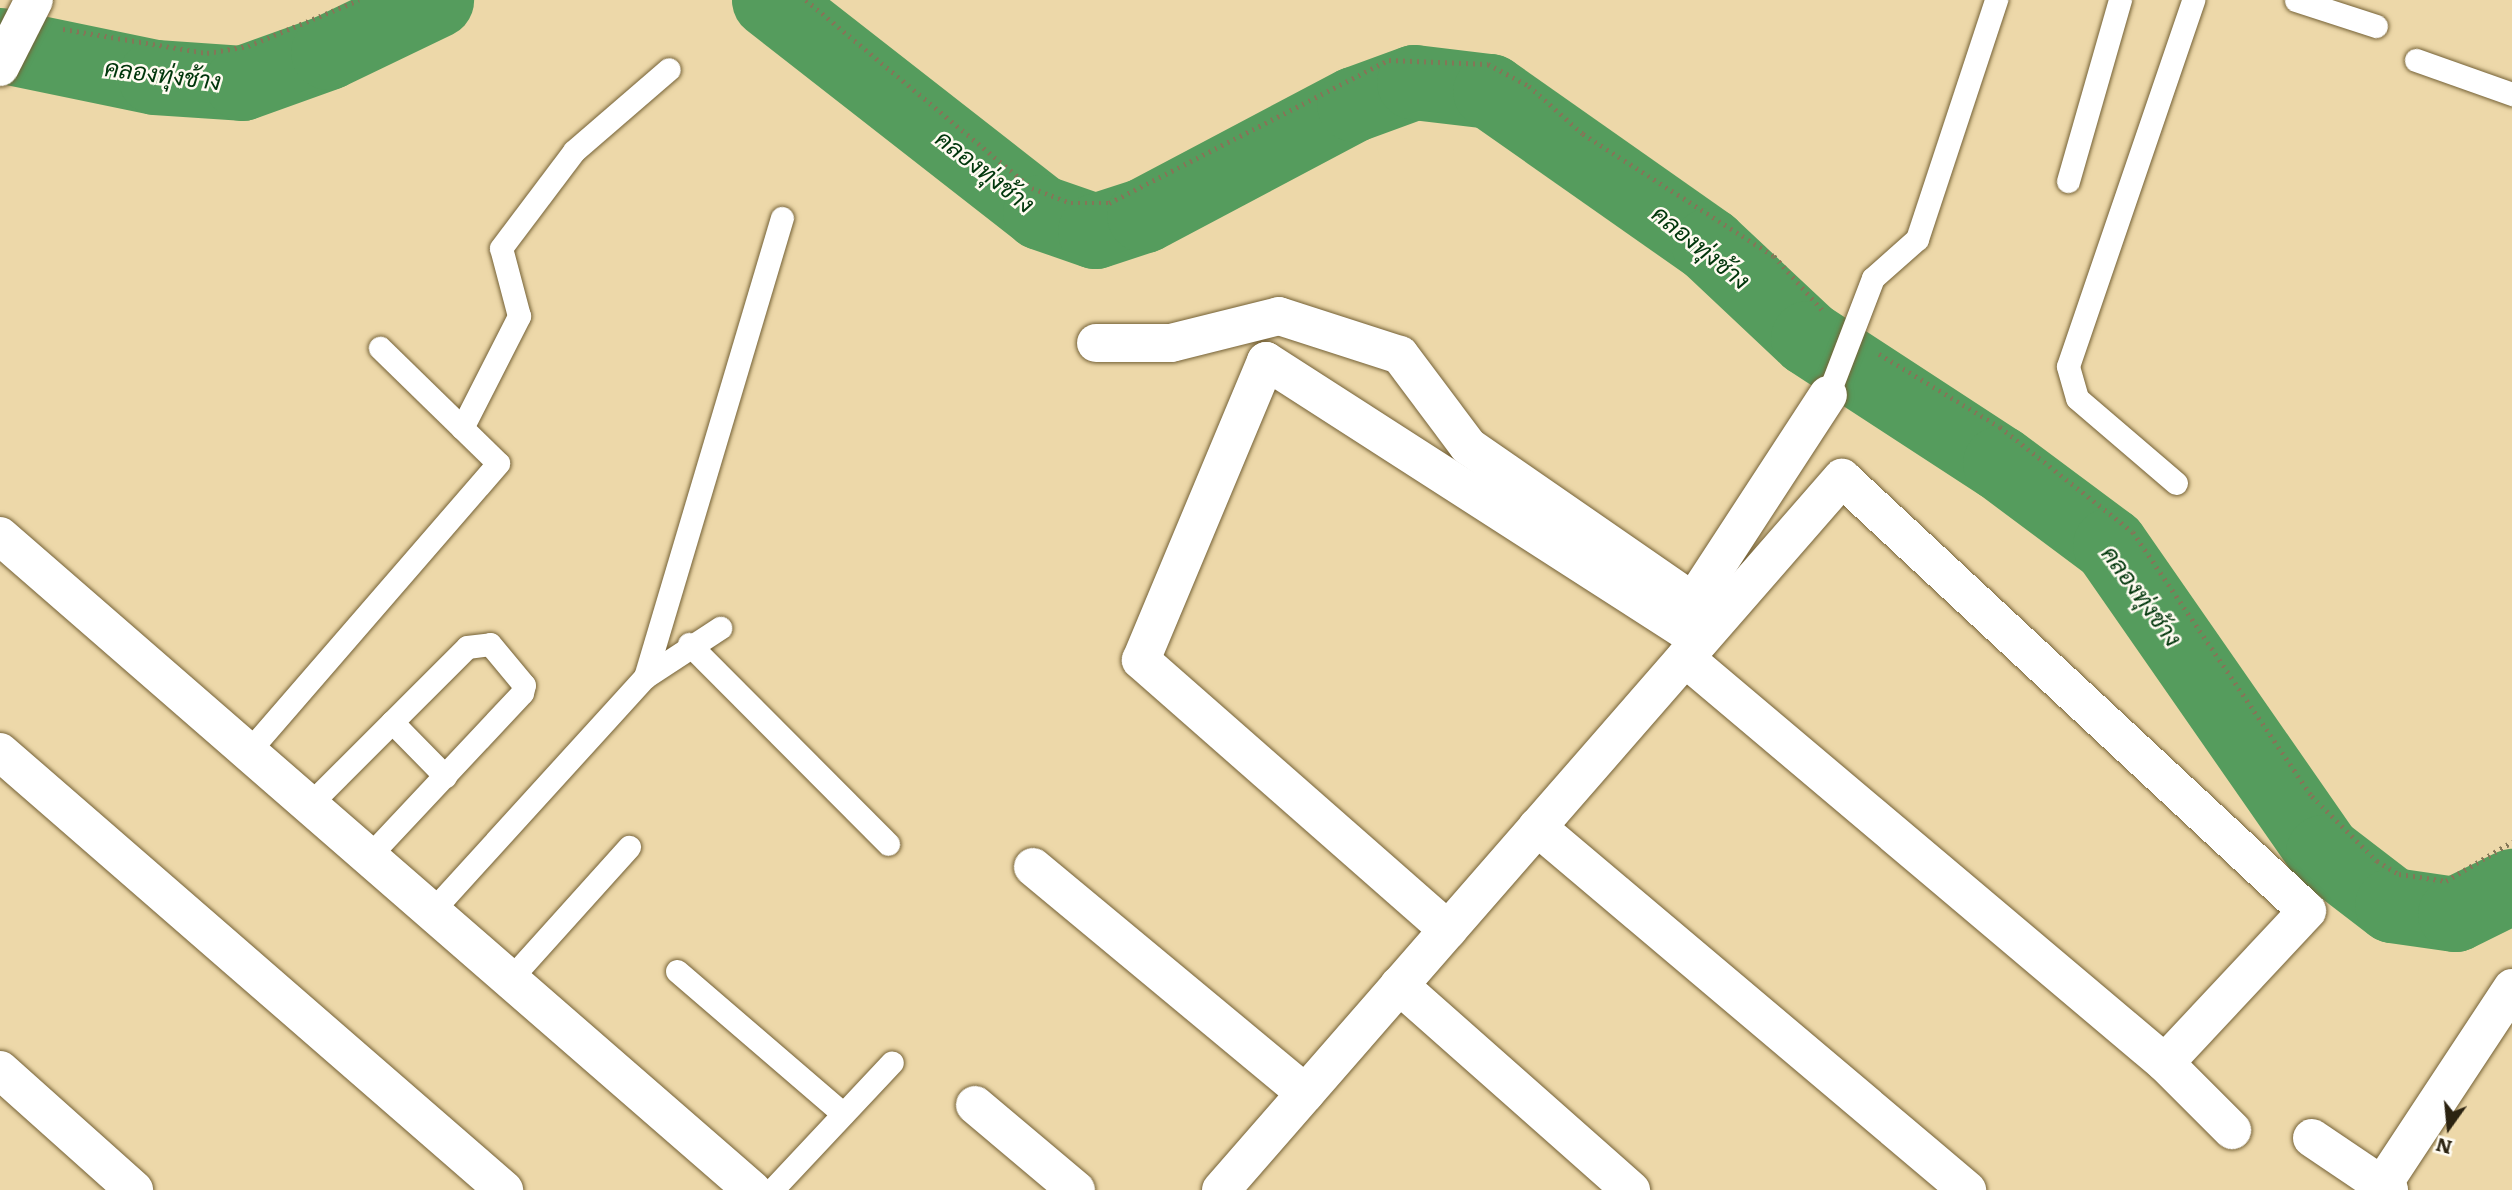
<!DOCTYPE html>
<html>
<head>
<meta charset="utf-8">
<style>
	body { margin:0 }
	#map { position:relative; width:2512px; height:1190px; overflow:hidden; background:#edd8a9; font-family:Literata,Sarabun,serif }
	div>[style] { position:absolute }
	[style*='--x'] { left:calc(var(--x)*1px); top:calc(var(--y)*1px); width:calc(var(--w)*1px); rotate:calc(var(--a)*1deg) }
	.river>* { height:75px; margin:-37.5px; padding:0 37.5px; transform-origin:37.5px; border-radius:37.5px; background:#559c5d }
	.path>* { height:4.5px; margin-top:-2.25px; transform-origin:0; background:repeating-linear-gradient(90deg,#847657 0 2px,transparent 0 7px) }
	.roads { filter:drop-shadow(0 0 2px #746136) drop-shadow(0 0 2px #746136) }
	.service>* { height:23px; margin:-11.5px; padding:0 11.5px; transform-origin:11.5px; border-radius:11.5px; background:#fff }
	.minor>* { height:38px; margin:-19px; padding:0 19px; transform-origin:19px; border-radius:19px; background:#fff }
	span { translate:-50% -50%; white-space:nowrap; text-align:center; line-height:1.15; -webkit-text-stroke:5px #fffbf1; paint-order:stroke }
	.water-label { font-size:24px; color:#00360b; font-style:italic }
	.north { position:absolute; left:2414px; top:1092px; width:70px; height:70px; -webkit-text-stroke:5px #fffbf1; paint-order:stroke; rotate:195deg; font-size:19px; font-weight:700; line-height:28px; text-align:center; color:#2b2311 }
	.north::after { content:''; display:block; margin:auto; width:24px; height:32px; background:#2b2311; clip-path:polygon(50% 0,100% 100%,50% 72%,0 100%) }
</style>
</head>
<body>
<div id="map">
	<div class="river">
		<div style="--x:769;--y:0;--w:344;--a:38"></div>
		<div style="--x:1040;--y:212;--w:58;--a:19.1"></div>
		<div style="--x:1095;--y:231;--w:52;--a:-18.1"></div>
		<div style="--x:1144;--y:215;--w:238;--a:-27.9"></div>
		<div style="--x:1354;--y:104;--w:64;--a:-20.1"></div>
		<div style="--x:1414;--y:82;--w:77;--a:6.8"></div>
		<div style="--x:1490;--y:91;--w:268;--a:35.1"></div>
		<div style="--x:1709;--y:245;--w:136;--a:43.2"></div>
		<div style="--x:1808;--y:338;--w:229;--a:33.1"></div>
		<div style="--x:2000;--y:463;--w:137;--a:36.7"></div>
		<div style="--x:2110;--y:545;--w:374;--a:55.2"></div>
		<div style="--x:2323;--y:852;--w:87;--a:37.5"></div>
		<div style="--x:2392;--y:905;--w:64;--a:8.1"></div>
		<div style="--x:2455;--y:914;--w:64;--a:-26.2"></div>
		<div style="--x:0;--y:45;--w:158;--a:11.7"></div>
		<div style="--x:155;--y:77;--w:87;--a:3.9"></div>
		<div style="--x:242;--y:83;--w:91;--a:-19.8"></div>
		<div style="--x:328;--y:52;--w:120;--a:-25.7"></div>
	</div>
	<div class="path">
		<div style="--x:806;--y:0;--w:294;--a:39.8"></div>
		<div style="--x:1032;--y:188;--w:42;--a:21"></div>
		<div style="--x:1071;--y:203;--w:38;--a:0"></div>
		<div style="--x:1109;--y:203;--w:314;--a:-27.1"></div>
		<div style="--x:1389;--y:60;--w:99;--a:2.3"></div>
		<div style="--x:1488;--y:64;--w:47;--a:28.2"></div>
		<div style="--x:1529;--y:86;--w:72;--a:41.6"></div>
		<div style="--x:1583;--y:134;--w:227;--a:32.6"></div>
		<div style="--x:1774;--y:256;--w:76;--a:48.2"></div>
		<div style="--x:63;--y:29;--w:146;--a:9.5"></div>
		<div style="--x:207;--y:53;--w:42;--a:-9.7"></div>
		<div style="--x:248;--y:46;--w:120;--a:-22.5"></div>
		<div style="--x:1879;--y:354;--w:141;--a:31.1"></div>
		<div style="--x:2000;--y:427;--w:169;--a:38.3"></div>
		<div style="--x:2133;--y:532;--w:319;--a:55.9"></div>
		<div style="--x:2312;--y:796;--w:92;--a:45"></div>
		<div style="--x:2377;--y:861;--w:26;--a:31"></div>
		<div style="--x:2399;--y:874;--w:48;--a:8.5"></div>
		<div style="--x:2446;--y:881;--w:77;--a:-30.6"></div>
	</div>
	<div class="roads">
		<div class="service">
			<div style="--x:2296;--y:0;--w:84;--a:18"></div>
			<div style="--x:2416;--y:60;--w:102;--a:19.5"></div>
			<div style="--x:2068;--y:181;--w:188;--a:-74"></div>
			<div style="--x:1828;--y:395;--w:125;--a:-69"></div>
			<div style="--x:1873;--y:278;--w:59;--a:-41.6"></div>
			<div style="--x:1917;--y:239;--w:252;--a:-71.7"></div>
			<div style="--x:462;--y:428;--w:126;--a:-63"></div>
			<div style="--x:519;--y:316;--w:70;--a:-104.8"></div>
			<div style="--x:501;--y:248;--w:121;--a:-53"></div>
			<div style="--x:574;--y:151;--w:125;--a:-40.8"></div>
			<div style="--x:2176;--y:483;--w:130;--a:-139.4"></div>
			<div style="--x:2077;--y:398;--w:33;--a:-106"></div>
			<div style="--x:2068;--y:366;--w:387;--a:-71.1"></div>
			<div style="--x:689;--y:644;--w:282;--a:45.1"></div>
			<div style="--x:645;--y:677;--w:479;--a:-73.4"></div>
			<div style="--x:392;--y:722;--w:76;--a:45.5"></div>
			<div style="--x:248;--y:752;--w:382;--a:-49.1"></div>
			<div style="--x:498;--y:463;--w:165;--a:-135.7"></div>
			<div style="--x:309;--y:805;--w:223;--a:-45"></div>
			<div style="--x:467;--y:647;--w:23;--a:-7"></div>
			<div style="--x:490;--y:644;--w:53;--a:50.3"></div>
			<div style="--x:524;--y:685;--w:8;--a:104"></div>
			<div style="--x:522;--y:693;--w:225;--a:133.2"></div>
			<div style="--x:432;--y:911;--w:316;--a:-47.7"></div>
			<div style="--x:645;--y:677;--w:90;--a:-33.2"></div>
			<div style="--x:677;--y:971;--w:219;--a:40.7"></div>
			<div style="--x:510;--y:979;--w:178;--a:-48"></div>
			<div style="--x:772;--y:1190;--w:175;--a:-46.8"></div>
		</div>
		<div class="minor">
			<div style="--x:0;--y:67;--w:75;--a:-63.1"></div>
			<div style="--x:1096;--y:343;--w:75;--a:0"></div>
			<div style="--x:1171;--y:343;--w:111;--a:-14"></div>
			<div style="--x:1279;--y:316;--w:127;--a:17.9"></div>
			<div style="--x:1400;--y:355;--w:114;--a:53.2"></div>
			<div style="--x:1468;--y:446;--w:274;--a:34.7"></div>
			<div style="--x:1693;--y:602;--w:247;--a:-56.9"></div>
			<div style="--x:0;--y:536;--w:997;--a:41.01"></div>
			<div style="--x:1685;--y:658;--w:628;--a:40.16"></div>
			<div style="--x:2165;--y:1063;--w:95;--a:45"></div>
			<div style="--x:0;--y:752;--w:668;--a:40.99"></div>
			<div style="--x:1537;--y:827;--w:563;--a:40.17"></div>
			<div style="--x:1033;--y:867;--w:354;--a:39.7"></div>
			<div style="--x:1448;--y:930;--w:409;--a:-138.7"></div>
			<div style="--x:1141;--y:660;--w:324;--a:-67.3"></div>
			<div style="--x:1266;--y:361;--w:516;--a:32.74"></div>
			<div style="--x:1399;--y:985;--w:310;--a:41.5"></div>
			<div style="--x:0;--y:1070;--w:180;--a:41.8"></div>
			<div style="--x:975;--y:1105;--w:132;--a:40.1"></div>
			<div style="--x:2312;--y:1138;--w:93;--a:34"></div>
			<div style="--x:1221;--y:1190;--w:945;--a:-48.91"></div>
			<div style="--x:1842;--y:478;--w:635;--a:42.96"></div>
			<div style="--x:2307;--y:911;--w:208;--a:133.1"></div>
			<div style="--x:2379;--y:1190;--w:242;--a:-56.6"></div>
		</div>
	</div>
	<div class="water-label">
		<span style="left:163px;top:73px;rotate:7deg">คลองทุ่งช้าง</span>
		<span style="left:986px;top:170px;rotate:38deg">คลองทุ่งช้าง</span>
		<span style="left:1702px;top:246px;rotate:39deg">คลองทุ่งช้าง</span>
		<span style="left:2143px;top:595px;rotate:54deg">คลองทุ่งช้าง</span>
	</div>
	<div class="north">N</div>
</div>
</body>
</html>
